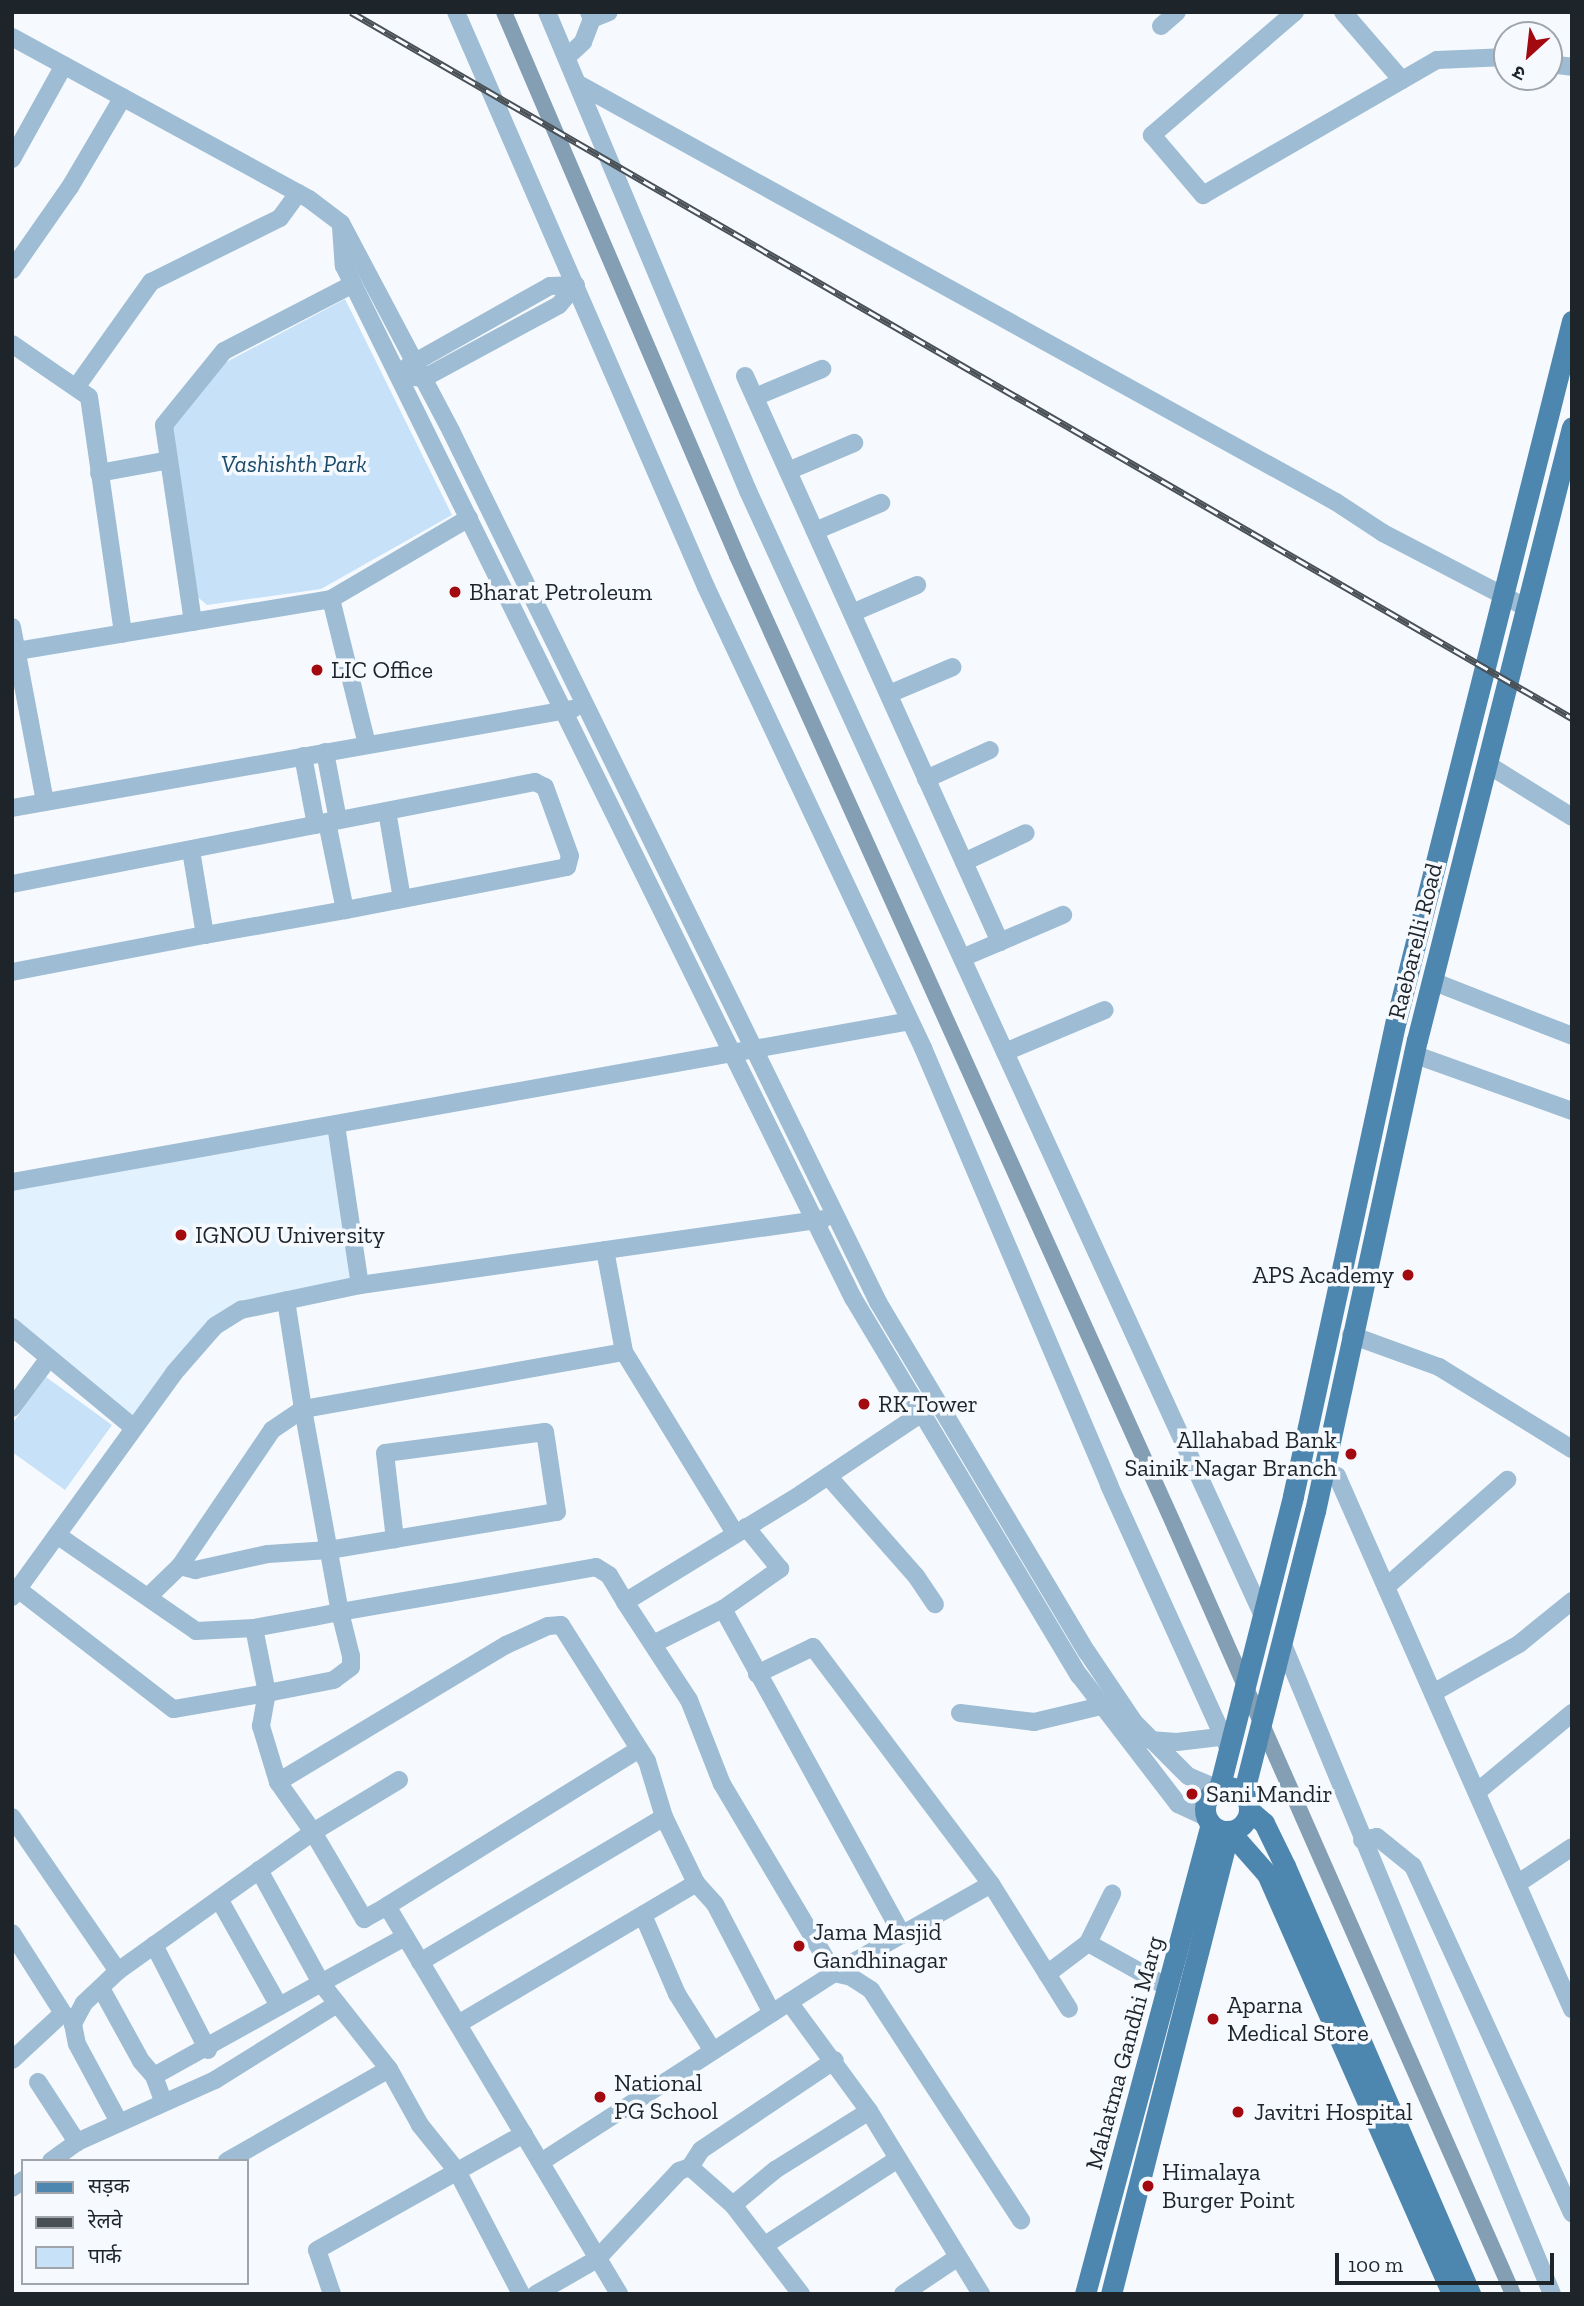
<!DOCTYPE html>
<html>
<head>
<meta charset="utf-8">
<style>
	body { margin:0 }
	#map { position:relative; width:1584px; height:2306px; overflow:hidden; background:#f6fafe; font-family:"Zilla Slab","Noto Sans Devanagari",serif }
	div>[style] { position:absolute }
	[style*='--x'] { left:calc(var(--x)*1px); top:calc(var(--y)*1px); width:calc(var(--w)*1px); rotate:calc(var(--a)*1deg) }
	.built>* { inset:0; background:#e1f1fe }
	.green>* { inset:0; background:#c7e2f8 }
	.canal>* { height:16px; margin:-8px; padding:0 8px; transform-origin:8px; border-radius:8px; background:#849eb3 }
	.minor>* { height:18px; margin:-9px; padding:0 9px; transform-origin:9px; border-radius:9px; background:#9ebcd3 }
	.major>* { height:21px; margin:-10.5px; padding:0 10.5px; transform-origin:10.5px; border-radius:10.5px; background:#4d86af }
	.major>.ring { margin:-10.5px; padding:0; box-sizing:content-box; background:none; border:21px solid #4d86af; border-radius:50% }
	.rail>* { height:7px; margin-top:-3.5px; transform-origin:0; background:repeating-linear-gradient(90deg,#f6fafe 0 13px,#495056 0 26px); box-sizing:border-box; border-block:2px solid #495056 }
	.dots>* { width:19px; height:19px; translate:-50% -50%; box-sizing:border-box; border:4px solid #f6fafe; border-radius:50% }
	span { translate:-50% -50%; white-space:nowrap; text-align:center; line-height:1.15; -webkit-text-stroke:7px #f6fafe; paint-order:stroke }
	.park-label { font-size:24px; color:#1c4a69; font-style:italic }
	.poi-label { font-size:24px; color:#1d252b }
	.left { translate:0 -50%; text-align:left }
	.right { translate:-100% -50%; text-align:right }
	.street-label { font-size:24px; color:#1d252b }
	.frame { position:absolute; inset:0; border:14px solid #1d252b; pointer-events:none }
	.legend { position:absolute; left:21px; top:2159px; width:228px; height:126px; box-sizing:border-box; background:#f6fafe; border:2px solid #9fa5aa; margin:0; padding:9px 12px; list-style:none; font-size:21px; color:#1d252b }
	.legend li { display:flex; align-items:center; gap:14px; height:35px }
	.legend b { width:35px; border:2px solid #9fa5aa }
	.north { position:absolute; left:1493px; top:21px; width:70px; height:70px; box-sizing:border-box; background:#f6fafe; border:2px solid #9fa5aa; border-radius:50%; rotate:207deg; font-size:19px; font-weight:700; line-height:28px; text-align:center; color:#1d252b }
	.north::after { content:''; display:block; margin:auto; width:24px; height:32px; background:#a30a10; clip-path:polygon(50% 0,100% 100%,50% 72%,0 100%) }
	.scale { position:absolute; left:1335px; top:2253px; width:219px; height:32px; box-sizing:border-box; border:4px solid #1d252b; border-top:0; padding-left:9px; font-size:21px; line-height:24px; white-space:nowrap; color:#1d252b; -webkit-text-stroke:5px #f6fafe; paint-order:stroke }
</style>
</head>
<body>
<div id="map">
	<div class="built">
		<div style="clip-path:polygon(333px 1128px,358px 1283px,241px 1308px,134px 1428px,12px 1327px,12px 1186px)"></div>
	</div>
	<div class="green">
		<div style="clip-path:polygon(345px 299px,452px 515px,321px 589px,207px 605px,194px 594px,170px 432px,219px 366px)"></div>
		<div style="clip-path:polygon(46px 1377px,112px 1425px,65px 1490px,12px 1452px,12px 1424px)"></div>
	</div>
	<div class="canal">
		<div style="--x:504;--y:12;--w:592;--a:66.81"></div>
		<div style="--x:737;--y:556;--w:1065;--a:65.72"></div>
		<div style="--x:1175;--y:1527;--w:838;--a:66.22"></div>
	</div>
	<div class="minor">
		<div style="--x:456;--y:12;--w:627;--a:66.5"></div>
		<div style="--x:706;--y:587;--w:510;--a:64.79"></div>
		<div style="--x:923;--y:1048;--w:475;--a:66.9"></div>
		<div style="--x:1109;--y:1485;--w:291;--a:65.6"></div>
		<div style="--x:547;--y:12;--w:519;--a:67.24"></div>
		<div style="--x:748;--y:491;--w:1237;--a:65.4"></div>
		<div style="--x:1295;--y:12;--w:189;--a:139.3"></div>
		<div style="--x:1152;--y:135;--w:79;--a:49.6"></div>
		<div style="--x:1203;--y:195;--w:270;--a:-30"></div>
		<div style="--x:1437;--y:60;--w:70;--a:-2.5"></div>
		<div style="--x:1343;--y:12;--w:90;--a:49.1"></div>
		<div style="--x:592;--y:19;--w:18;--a:-22"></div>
		<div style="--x:1161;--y:26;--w:21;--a:-41"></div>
		<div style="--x:12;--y:37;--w:338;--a:28.6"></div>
		<div style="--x:309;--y:199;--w:40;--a:37"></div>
		<div style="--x:341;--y:223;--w:235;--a:62.1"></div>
		<div style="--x:451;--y:431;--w:970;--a:63.88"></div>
		<div style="--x:878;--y:1302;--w:408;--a:59.2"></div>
		<div style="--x:1087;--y:1652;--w:84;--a:56.1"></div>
		<div style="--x:1134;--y:1722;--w:76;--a:45"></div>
		<div style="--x:1188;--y:1776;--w:34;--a:23"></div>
		<div style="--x:567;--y:57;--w:22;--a:-43"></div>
		<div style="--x:583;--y:42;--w:25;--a:-69"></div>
		<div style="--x:592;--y:19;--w:8;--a:-113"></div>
		<div style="--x:1549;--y:64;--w:23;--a:7"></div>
		<div style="--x:580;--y:85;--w:863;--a:28.88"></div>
		<div style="--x:1336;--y:502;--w:56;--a:33.4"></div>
		<div style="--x:1383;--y:533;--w:162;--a:27.5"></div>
		<div style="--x:12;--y:159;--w:107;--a:-61"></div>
		<div style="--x:341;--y:227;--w:39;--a:86"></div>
		<div style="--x:344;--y:266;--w:1151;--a:63.75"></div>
		<div style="--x:853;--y:1298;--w:440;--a:59.1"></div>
		<div style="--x:1079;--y:1675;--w:163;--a:52.5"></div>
		<div style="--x:1178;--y:1804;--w:31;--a:25"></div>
		<div style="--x:12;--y:270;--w:101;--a:-55.1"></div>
		<div style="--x:70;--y:187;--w:104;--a:-59.5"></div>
		<div style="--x:12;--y:344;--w:93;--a:34.5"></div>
		<div style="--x:89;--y:397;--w:239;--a:81.8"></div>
		<div style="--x:408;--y:366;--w:163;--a:-29.4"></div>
		<div style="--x:550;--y:286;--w:26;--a:-2"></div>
		<div style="--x:745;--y:376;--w:621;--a:65.75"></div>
		<div style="--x:414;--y:377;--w:10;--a:6"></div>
		<div style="--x:424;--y:378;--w:153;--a:-28.4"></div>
		<div style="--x:559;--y:305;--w:26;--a:-50"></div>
		<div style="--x:77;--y:386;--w:128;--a:-54.6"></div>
		<div style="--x:151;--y:282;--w:144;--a:-26.4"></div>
		<div style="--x:280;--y:218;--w:31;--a:-54"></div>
		<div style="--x:755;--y:397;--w:73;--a:-22.7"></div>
		<div style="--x:788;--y:471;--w:72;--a:-23"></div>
		<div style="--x:99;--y:473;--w:71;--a:-10.5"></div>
		<div style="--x:815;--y:531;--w:72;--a:-23"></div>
		<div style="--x:331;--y:599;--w:149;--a:76.1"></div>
		<div style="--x:852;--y:613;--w:71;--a:-23.3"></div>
		<div style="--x:193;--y:622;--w:199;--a:-98.4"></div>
		<div style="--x:164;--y:425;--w:95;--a:-51"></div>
		<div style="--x:224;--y:351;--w:145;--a:-27.4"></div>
		<div style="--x:12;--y:627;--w:178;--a:79.3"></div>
		<div style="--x:17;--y:651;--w:318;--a:-9.4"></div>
		<div style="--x:331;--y:599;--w:160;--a:-30.4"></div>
		<div style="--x:889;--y:694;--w:69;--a:-22.9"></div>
		<div style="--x:325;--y:752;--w:69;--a:79.2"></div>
		<div style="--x:303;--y:756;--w:70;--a:79.3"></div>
		<div style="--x:1487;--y:764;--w:100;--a:31.9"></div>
		<div style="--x:926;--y:779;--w:70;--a:-24.4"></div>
		<div style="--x:12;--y:808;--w:570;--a:-10.01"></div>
		<div style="--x:387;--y:811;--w:89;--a:80.3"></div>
		<div style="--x:964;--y:862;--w:68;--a:-25.1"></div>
		<div style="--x:12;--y:884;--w:533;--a:-11.04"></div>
		<div style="--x:535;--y:782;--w:11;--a:27"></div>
		<div style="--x:545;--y:787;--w:73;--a:70.1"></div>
		<div style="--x:570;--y:856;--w:11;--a:105"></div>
		<div style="--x:567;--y:867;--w:226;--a:169"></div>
		<div style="--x:205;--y:935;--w:142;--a:-10.1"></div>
		<div style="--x:345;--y:910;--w:90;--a:-101.6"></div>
		<div style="--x:962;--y:958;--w:110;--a:-23.1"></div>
		<div style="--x:12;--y:972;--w:197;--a:-10.9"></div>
		<div style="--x:205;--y:935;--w:86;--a:-99.4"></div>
		<div style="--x:1432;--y:981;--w:150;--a:21.4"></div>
		<div style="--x:1005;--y:1052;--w:108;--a:-22.8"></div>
		<div style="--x:1413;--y:1054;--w:169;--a:19.7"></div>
		<div style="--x:336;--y:1125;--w:162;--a:81.5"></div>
		<div style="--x:12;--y:1182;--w:912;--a:-10.16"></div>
		<div style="--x:605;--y:1250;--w:104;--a:79.4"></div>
		<div style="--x:12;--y:1327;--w:158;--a:39.6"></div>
		<div style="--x:1351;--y:1335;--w:94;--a:20"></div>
		<div style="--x:1439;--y:1367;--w:156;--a:31.7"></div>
		<div style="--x:12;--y:1408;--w:62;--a:-53.5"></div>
		<div style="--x:1298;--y:1468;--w:40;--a:12"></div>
		<div style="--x:1337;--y:1476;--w:583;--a:66.21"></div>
		<div style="--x:828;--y:1476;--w:133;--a:48.7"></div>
		<div style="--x:916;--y:1576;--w:34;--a:56"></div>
		<div style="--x:735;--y:1533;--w:212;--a:-121.5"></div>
		<div style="--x:624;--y:1352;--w:326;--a:169.9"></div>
		<div style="--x:303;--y:1409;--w:206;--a:79.7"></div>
		<div style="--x:340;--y:1612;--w:45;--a:76"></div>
		<div style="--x:351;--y:1656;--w:11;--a:90"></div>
		<div style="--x:351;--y:1667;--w:21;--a:143"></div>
		<div style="--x:334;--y:1680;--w:68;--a:169"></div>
		<div style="--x:267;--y:1693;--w:66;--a:-101.3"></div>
		<div style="--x:254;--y:1628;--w:61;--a:-10.4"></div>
		<div style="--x:314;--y:1617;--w:26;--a:-11"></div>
		<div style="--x:340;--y:1612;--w:112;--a:-9.8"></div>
		<div style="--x:450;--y:1593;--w:148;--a:-10.1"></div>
		<div style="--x:596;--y:1567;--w:15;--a:32"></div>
		<div style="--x:609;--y:1575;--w:31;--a:59"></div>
		<div style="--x:625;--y:1602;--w:206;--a:-31.5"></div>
		<div style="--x:801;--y:1494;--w:146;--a:-33.8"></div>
		<div style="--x:57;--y:1535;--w:169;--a:34.6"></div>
		<div style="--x:196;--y:1631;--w:58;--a:-3"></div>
		<div style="--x:180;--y:1566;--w:16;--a:15"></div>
		<div style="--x:195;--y:1570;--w:75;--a:-12.4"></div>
		<div style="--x:268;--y:1554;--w:61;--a:-3.8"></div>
		<div style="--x:329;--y:1550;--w:231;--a:-9.5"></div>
		<div style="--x:557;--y:1512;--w:81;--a:-98.5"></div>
		<div style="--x:545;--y:1432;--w:161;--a:172.5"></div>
		<div style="--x:385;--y:1453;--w:87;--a:83.4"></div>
		<div style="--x:1386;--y:1587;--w:162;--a:-41.5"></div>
		<div style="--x:150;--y:1595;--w:42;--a:-44"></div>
		<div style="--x:180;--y:1566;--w:164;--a:-55.9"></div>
		<div style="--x:272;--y:1430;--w:37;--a:-34"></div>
		<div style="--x:303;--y:1409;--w:110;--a:-98.9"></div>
		<div style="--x:12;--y:1597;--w:276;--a:-54.1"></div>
		<div style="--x:174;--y:1373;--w:62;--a:-48.9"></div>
		<div style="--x:215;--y:1326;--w:31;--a:-32"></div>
		<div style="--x:241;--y:1310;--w:122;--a:-11.9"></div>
		<div style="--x:360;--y:1285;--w:468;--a:-8.1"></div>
		<div style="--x:625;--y:1602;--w:117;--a:56.9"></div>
		<div style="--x:689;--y:1700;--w:90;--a:68.6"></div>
		<div style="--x:722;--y:1784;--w:220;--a:59.3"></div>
		<div style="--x:834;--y:1973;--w:17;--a:13"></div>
		<div style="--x:851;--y:1977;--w:24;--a:33"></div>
		<div style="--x:871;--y:1990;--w:275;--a:56.9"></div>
		<div style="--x:723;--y:1609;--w:372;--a:61.2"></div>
		<div style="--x:653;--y:1644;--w:78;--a:-26.6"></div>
		<div style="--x:723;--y:1609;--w:70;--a:-35.1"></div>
		<div style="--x:780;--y:1569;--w:54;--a:-129"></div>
		<div style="--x:1284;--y:1647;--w:700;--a:67.5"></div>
		<div style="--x:757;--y:1674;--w:62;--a:-25.7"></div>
		<div style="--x:813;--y:1647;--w:296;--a:53.1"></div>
		<div style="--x:991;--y:1884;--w:147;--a:58"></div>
		<div style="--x:1433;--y:1693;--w:99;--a:-29.7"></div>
		<div style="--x:1519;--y:1644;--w:68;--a:-39.1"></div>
		<div style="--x:960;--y:1713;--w:75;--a:6.9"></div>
		<div style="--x:1034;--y:1722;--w:69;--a:-13.4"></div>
		<div style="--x:1150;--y:1740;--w:27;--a:4"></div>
		<div style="--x:1177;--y:1742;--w:43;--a:-6.6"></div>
		<div style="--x:399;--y:1780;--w:100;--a:148.8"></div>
		<div style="--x:313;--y:1832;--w:101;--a:59.6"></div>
		<div style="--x:364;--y:1919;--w:26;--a:-29"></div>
		<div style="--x:387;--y:1906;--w:452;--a:59.1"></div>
		<div style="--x:278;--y:1782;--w:266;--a:-31"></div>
		<div style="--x:506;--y:1645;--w:46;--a:-24.3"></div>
		<div style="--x:548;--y:1626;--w:13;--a:-4"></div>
		<div style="--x:561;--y:1625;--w:161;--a:57.7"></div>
		<div style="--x:647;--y:1761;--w:59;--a:73.1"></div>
		<div style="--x:664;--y:1817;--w:73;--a:64.1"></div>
		<div style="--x:696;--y:1883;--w:28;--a:48"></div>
		<div style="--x:715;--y:1904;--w:123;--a:62.4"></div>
		<div style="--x:1477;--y:1792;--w:124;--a:-39.7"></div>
		<div style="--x:12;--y:1817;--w:187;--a:55.5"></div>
		<div style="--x:118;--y:1971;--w:239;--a:-35.5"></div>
		<div style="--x:313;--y:1832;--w:61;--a:-125"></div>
		<div style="--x:278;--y:1782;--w:59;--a:-106.9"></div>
		<div style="--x:261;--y:1726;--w:34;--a:-80"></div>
		<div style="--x:267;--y:1693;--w:95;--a:170.3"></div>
		<div style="--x:173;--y:1709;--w:196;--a:-142.3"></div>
		<div style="--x:1362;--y:1840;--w:15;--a:-11"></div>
		<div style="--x:1377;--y:1837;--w:46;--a:38.9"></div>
		<div style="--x:1413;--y:1866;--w:382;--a:65.4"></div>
		<div style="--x:259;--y:1870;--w:129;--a:61.2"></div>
		<div style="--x:321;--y:1983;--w:96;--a:-28.7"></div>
		<div style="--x:1517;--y:1884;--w:66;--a:-33.9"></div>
		<div style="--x:219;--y:1899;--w:123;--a:60.7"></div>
		<div style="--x:387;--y:1906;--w:296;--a:-31.9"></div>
		<div style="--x:643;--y:1915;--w:86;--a:66.7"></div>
		<div style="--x:677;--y:1994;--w:67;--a:57.7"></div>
		<div style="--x:12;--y:1933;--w:95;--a:57.5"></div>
		<div style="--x:63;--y:2013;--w:69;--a:137.3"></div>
		<div style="--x:1088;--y:1943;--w:55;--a:-63.9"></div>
		<div style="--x:154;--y:1945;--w:118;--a:62.8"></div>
		<div style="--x:420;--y:1962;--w:284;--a:-30.7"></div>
		<div style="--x:118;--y:1971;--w:47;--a:136.7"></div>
		<div style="--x:84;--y:2003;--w:24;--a:118"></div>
		<div style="--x:73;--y:2024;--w:20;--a:79"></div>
		<div style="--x:77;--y:2044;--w:89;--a:61.7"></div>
		<div style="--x:1047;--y:1974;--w:51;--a:-37.1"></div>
		<div style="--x:1088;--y:1943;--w:93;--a:29.1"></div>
		<div style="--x:102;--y:1990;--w:81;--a:61.2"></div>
		<div style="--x:141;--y:2061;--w:20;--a:49"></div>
		<div style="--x:154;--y:2076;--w:27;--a:70"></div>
		<div style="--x:789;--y:2002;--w:135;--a:53.7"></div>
		<div style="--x:869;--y:2111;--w:215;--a:58.5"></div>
		<div style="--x:458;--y:2024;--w:277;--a:-30.6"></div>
		<div style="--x:154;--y:2076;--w:191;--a:-29.1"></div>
		<div style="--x:321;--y:1983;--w:110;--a:51.7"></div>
		<div style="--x:389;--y:2069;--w:64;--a:61"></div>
		<div style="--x:420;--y:2125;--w:59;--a:51.2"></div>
		<div style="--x:457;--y:2171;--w:139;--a:62.5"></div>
		<div style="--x:38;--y:2082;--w:72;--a:57"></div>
		<div style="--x:77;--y:2142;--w:151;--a:-24.2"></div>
		<div style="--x:215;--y:2080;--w:144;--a:-31.9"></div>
		<div style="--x:51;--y:2161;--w:32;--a:-36"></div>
		<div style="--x:227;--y:2161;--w:186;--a:-29.6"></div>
		<div style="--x:541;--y:2162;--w:349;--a:-32.8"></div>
		<div style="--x:834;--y:1973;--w:180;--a:-29.5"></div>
		<div style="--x:690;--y:2167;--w:57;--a:41.5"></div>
		<div style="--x:733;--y:2205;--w:112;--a:52.6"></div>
		<div style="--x:12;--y:2188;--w:14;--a:-36"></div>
		<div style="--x:733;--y:2205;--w:55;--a:-39.8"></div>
		<div style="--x:775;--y:2170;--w:111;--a:-32.1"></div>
		<div style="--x:765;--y:2245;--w:158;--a:-32.9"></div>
		<div style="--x:332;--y:2294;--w:46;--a:-108.8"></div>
		<div style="--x:317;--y:2250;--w:237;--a:-29.3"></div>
		<div style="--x:536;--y:2294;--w:70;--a:-29.8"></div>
		<div style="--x:597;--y:2259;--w:120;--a:-47"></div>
		<div style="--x:679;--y:2171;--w:12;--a:-20"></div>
		<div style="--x:690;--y:2167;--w:20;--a:-57"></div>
		<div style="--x:701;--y:2150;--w:161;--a:-33.9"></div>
		<div style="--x:903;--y:2294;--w:66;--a:-33.9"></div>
	</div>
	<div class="major">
		<div class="ring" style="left:1205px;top:1787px;width:23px;height:23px"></div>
		<div style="--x:1219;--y:1789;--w:302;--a:-75.8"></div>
		<div style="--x:1293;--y:1496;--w:486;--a:-77.8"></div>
		<div style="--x:1396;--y:1021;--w:722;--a:-75.89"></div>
		<div style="--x:1243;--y:1795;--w:293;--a:-75.8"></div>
		<div style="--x:1315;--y:1511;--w:482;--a:-77.8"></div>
		<div style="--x:1417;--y:1040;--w:632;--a:-75.81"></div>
		<div style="--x:1249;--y:1810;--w:20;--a:41"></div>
		<div style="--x:1264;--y:1823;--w:48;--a:64"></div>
		<div style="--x:1285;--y:1866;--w:466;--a:66.6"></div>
		<div style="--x:1229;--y:1831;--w:57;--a:48.5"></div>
		<div style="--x:1267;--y:1874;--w:459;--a:66.2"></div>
		<div style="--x:1085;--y:2294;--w:486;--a:-75"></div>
		<div style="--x:1111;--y:2294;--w:478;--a:-75.7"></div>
	</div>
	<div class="rail">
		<div style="--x:351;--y:12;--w:1410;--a:30.04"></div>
	</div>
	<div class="dots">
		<div style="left:455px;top:592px;background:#a30a10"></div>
		<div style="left:317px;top:670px;background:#a30a10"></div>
		<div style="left:181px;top:1235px;background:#a30a10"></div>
		<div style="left:1408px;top:1275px;background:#a30a10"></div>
		<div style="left:864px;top:1404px;background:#a30a10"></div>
		<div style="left:1351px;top:1454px;background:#a30a10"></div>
		<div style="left:1192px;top:1794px;background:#a30a10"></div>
		<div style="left:799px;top:1946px;background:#a30a10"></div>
		<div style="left:1213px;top:2019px;background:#a30a10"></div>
		<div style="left:600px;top:2097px;background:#a30a10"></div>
		<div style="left:1238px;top:2112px;background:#a30a10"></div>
		<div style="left:1148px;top:2186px;background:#a30a10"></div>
	</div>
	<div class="park-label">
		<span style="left:294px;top:464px">Vashishth Park</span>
	</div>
	<div class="poi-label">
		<span class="left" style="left:469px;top:592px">Bharat Petroleum</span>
		<span class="left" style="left:331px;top:670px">LIC Office</span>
		<span class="left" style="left:195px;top:1235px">IGNOU University</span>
		<span class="right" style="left:1394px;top:1275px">APS Academy</span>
		<span class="left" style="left:878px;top:1404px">RK Tower</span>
		<span class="right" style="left:1337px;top:1454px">Allahabad Bank<br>Sainik Nagar Branch</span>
		<span class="left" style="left:1206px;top:1794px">Sani Mandir</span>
		<span class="left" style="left:813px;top:1946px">Jama Masjid<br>Gandhinagar</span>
		<span class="left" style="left:1227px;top:2019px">Aparna<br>Medical Store</span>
		<span class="left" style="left:614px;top:2097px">National<br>PG School</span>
		<span class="left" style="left:1254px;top:2112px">Javitri Hospital</span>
		<span class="left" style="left:1162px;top:2186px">Himalaya<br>Burger Point</span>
	</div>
	<div class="street-label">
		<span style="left:1415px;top:941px;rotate:-76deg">Raebarelli Road</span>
		<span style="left:1124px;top:2053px;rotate:-75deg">Mahatma Gandhi Marg</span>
	</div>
	<div class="frame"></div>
	<ul class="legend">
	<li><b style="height:9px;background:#4d86af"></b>सड़क</li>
	<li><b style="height:9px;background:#495056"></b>रेलवे</li>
	<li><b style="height:19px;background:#c7e2f8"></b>पार्क</li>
	</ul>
	<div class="north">उ</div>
	<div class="scale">100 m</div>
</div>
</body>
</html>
